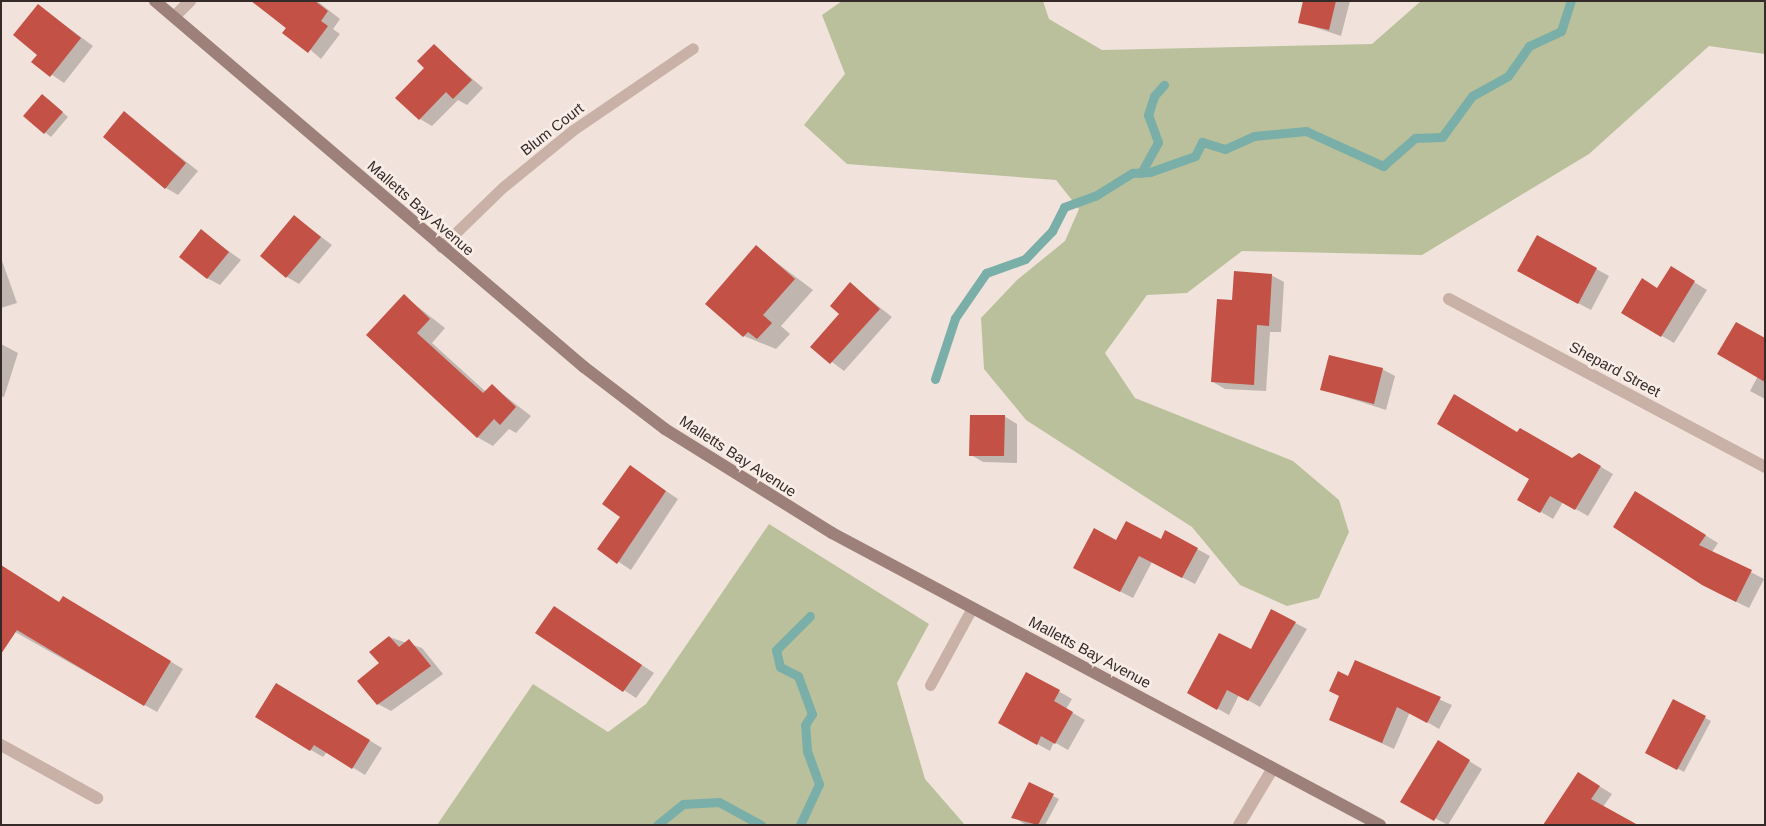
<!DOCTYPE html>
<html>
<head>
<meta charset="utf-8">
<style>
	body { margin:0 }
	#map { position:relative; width:1766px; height:826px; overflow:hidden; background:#f1e3db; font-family:Arial,sans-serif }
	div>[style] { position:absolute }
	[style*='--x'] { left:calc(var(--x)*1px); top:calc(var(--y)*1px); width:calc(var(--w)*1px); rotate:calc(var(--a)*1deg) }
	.green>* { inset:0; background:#bac09b }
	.shadow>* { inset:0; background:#0003 }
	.stream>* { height:9px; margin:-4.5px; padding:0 4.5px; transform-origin:4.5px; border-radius:4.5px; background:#7aaea8 }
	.building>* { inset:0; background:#c45146 }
	.lane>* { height:11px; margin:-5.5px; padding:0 5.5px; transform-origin:5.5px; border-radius:5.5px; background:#c9b1a7 }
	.street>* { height:12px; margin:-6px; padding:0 6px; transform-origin:6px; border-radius:6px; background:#c9b1a7 }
	.secondary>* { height:12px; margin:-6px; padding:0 6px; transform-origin:6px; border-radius:6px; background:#9d8079 }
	span { translate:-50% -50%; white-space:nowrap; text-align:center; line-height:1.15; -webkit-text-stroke:5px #f9eee7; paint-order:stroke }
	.street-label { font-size:15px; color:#362a28 }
	.frame { position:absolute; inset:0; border:2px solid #362a28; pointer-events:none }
</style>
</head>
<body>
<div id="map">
	<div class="green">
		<div style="clip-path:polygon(842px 1px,1043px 1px,1049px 19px,1102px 50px,1372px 44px,1421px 1px,1765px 1px,1765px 54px,1709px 46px,1589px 154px,1422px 255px,1242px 251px,1187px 293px,1147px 295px,1105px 353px,1135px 398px,1293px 461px,1339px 500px,1349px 532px,1319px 598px,1287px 606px,1240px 585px,1192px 527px,1026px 420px,984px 369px,981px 318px,1017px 280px,1065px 241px,1079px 209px,1056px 180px,847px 164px,804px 125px,845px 74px,822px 15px)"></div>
		<div style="clip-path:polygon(769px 524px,929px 624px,897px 683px,925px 779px,965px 825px,437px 825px,533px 684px,608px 732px,646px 704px)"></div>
	</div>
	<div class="shadow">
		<div style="clip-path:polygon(277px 1px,317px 1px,340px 19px,333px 29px,340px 34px,321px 59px,268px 13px)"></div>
		<div style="clip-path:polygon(1304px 1px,1350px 1px,1341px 36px,1299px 22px)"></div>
		<div style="clip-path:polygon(38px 5px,93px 46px,64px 83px,33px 62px,39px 54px)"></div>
		<div style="clip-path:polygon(434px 46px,483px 88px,467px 105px,458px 100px,432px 126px,420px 119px,426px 68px)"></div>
		<div style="clip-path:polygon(48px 99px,68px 117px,51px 137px,24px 116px)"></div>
		<div style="clip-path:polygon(124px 113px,198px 171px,178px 195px,166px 188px)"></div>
		<div style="clip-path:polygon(295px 217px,332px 245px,299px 284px,287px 277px)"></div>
		<div style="clip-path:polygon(201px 231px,241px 260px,220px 285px,207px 278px)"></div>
		<div style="clip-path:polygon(1538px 237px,1609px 276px,1591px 310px,1531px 278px)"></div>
		<div style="clip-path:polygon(756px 247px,813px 290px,781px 326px,790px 334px,776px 349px,744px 336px,707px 304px)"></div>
		<div style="clip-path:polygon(1px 258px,17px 303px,1px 308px)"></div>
		<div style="clip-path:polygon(1671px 268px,1707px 290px,1674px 343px,1623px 313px,1658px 289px)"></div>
		<div style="clip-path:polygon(1271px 275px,1284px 282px,1281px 332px,1270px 332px,1266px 391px,1225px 389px,1213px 382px,1233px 301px)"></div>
		<div style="clip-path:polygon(850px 284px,892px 317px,844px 371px,812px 347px,841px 313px)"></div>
		<div style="clip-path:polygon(404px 296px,445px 328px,432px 343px,486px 392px,492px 386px,531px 416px,516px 433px,509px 429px,493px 446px,477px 437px,368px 335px)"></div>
		<div style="clip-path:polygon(1765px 339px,1765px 399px,1750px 391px,1758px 376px)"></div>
		<div style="clip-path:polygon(1px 344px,18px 353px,4px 397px,1px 396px)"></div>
		<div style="clip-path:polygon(1382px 369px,1395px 376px,1386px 410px,1321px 389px)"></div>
		<div style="clip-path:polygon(1004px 416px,1017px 424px,1017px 463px,983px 462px,971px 455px)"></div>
		<div style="clip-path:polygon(1518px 434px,1573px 460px,1579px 454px,1613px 474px,1588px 516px,1563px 502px,1553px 519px,1519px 499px,1531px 478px)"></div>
		<div style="clip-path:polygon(630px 467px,678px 499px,631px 570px,599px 549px,622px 516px)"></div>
		<div style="clip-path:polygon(1648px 500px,1718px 543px,1712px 552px,1764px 579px,1749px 608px,1716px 592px)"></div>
		<div style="clip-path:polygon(1166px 532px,1210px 556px,1195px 584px,1152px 562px,1133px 598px,1088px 575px,1117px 542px,1161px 541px)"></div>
		<div style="clip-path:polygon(60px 604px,76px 605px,183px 669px,157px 712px,1px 624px)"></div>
		<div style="clip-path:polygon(554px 607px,654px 673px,636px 698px,537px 633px)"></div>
		<div style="clip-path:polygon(1272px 611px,1307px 629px,1260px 707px,1239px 695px,1229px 715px,1200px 699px,1251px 651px)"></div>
		<div style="clip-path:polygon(389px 637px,422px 648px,443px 674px,391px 711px,378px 704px)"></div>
		<div style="clip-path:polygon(1355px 662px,1452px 705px,1439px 729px,1410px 712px,1394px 749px,1330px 720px)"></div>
		<div style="clip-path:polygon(1027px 673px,1072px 699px,1066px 709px,1085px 720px,1068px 750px,1054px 742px,1050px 751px,999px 723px)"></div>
		<div style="clip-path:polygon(289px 692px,382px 748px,365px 775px,327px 752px,323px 757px,311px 750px)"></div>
		<div style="clip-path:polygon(1674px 701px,1711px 721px,1684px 772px,1647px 752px)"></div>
		<div style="clip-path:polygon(1438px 742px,1482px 769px,1448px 825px,1402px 801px)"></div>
		<div style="clip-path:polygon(1591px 781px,1612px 794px,1603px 807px,1545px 825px)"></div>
		<div style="clip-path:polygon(1053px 796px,1059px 799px,1045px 825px,1026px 825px,1013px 817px)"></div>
	</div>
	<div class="stream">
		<div style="--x:1141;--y:173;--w:35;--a:-61"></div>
		<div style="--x:1158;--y:142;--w:29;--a:-110"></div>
		<div style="--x:1148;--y:115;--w:20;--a:-72"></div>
		<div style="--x:1154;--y:96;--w:15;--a:-48"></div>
		<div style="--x:935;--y:379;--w:64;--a:-71.8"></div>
		<div style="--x:955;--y:318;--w:55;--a:-55.4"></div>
		<div style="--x:986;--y:273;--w:41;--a:-19.7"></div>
		<div style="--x:1025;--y:259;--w:39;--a:-46"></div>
		<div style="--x:1052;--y:231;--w:27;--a:-63"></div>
		<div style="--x:1064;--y:207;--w:33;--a:-20"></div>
		<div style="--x:1095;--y:196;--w:44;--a:-31.9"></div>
		<div style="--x:1132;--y:173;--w:18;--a:-3"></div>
		<div style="--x:1150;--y:172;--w:48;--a:-19.6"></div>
		<div style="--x:1195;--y:156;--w:16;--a:-63"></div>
		<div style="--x:1202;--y:142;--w:24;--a:17"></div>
		<div style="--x:1225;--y:149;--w:32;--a:-24"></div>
		<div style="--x:1254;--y:136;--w:52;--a:-5.5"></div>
		<div style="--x:1306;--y:131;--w:85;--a:24.4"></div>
		<div style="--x:1383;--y:166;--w:43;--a:-41.2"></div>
		<div style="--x:1415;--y:138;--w:27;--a:-2"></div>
		<div style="--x:1442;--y:137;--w:51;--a:-53.8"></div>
		<div style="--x:1472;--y:96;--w:41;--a:-29.1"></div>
		<div style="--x:1508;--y:76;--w:37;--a:-55"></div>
		<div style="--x:1529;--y:46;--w:35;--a:-25"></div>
		<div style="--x:1561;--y:31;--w:32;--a:-72"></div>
		<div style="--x:657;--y:825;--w:33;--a:-39"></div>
		<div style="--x:683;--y:804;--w:36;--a:-3"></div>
		<div style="--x:719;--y:802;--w:48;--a:28.7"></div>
		<div style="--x:800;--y:825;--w:45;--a:-65.1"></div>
		<div style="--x:819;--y:784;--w:35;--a:-110"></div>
		<div style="--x:807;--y:751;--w:26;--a:-94"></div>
		<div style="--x:805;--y:725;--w:13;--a:-58"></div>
		<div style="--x:812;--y:714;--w:40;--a:-110.2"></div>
		<div style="--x:798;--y:676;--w:20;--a:-153"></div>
		<div style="--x:780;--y:667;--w:17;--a:-103"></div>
		<div style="--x:776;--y:650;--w:48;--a:-45"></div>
	</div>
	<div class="building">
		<div style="clip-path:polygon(251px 1px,315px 1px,328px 11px,321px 21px,328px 26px,308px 53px,282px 33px,286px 28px)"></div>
		<div style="clip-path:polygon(1303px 1px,1336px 1px,1329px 30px,1298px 23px)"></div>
		<div style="clip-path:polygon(38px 4px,81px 38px,50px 77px,31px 62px,37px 55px,13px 35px)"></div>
		<div style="clip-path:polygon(434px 44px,472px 80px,453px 99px,446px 92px,419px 120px,395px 98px,424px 68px,417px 61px)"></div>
		<div style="clip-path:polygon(42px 94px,63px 112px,44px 134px,23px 116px)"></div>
		<div style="clip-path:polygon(124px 111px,186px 163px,165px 189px,103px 137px)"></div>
		<div style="clip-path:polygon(294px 215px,321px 237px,286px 278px,260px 256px)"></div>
		<div style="clip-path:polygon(201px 229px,229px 252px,207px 279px,179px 257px)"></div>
		<div style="clip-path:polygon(1537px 235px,1597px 268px,1578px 304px,1517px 271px)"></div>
		<div style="clip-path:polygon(756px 245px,795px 279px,763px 315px,772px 323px,757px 339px,748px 332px,743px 337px,705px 304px)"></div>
		<div style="clip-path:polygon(1671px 266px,1695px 281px,1661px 337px,1621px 313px,1642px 278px,1657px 288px)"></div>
		<div style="clip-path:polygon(1234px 271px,1272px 274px,1269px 326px,1257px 325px,1254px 385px,1211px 382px,1217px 299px,1232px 300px)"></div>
		<div style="clip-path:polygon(850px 282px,880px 309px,830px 364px,810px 347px,839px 314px,830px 306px)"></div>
		<div style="clip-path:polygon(404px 294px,430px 319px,417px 333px,483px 393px,492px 384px,516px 407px,500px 425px,494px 419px,477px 438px,366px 335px)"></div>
		<div style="clip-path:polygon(1736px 322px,1765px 338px,1765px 382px,1717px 354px)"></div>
		<div style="clip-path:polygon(1329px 355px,1383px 368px,1374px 404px,1320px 390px)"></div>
		<div style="clip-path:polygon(1454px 394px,1517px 432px,1520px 428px,1572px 458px,1579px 453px,1601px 466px,1575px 510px,1550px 496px,1540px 513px,1517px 500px,1529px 479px,1437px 424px)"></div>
		<div style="clip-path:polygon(970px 415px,1005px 415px,1004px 456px,969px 456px)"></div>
		<div style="clip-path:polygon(630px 465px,666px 491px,617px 564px,597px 549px,620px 517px,602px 504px)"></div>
		<div style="clip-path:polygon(1635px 491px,1706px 535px,1699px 545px,1752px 570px,1736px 602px,1702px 585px,1613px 527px)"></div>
		<div style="clip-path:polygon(1126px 521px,1161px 539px,1165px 530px,1198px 548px,1182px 578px,1139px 556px,1120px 592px,1073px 568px,1094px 528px,1116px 540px)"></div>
		<div style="clip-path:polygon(1px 565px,59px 602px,63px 596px,171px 661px,144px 706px,17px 630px,1px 654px)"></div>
		<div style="clip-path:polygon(554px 606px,642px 665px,623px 692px,535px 633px)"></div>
		<div style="clip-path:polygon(1271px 609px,1296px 622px,1248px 701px,1227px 690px,1217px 710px,1187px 693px,1219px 633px,1251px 649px)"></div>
		<div style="clip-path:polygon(389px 636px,399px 647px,409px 639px,431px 666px,377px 705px,357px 681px,379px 663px,369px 652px)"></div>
		<div style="clip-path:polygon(1355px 660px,1441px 697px,1427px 723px,1397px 707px,1382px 743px,1329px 720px,1339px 696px,1329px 691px,1338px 671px,1348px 676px)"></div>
		<div style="clip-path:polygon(1026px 672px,1060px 690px,1054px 701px,1073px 712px,1055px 744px,1041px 736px,1037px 745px,998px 723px)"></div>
		<div style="clip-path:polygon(276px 683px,370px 740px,352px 769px,314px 745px,310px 751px,255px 717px)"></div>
		<div style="clip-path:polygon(1673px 699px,1706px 716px,1677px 770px,1645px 753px)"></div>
		<div style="clip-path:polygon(1438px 740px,1470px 760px,1434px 821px,1400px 802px)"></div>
		<div style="clip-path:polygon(1578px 772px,1600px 786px,1591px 799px,1638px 825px,1543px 825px)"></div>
		<div style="clip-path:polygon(1029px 782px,1054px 794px,1038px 825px,1011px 818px)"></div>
	</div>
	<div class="lane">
		<div style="--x:441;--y:247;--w:86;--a:-44.1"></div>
		<div style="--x:503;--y:187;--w:90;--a:-39.2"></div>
		<div style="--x:573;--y:130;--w:145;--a:-34.3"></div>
		<div style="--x:930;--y:685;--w:88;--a:-61.4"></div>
	</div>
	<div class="street">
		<div style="--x:174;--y:17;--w:23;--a:-45"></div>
		<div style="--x:1449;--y:299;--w:358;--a:28"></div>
		<div style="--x:1;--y:745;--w:110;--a:28.9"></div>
		<div style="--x:1239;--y:825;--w:66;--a:-59.2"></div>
	</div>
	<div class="secondary">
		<div style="--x:155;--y:1;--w:564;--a:40.47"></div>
		<div style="--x:584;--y:367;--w:102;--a:37.4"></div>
		<div style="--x:665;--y:429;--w:197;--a:31.9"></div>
		<div style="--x:832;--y:533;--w:621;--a:28.05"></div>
	</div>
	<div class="street-label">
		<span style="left:552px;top:129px;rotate:-38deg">Blum Court</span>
		<span style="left:421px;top:208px;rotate:41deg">Malletts Bay Avenue</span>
		<span style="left:1615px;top:369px;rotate:28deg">Shepard Street</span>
		<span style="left:738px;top:456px;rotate:33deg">Malletts Bay Avenue</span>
		<span style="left:1090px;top:652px;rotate:28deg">Malletts Bay Avenue</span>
	</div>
	<div class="frame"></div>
</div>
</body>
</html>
